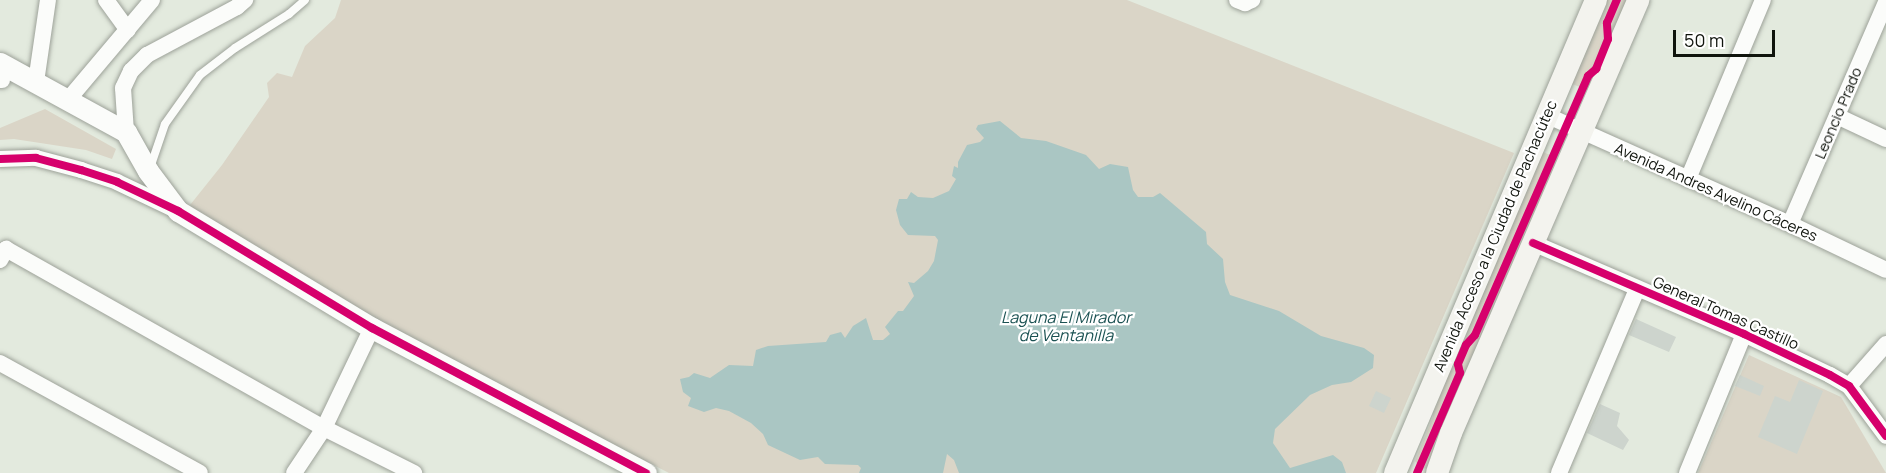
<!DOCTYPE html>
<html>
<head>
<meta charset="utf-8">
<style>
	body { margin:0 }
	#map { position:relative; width:1886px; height:473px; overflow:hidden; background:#e3eade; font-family:Manrope,sans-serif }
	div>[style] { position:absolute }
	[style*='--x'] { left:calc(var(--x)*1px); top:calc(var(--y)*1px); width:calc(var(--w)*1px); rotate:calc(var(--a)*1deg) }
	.green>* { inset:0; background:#dad5c7 }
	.water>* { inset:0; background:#aac6c3 }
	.building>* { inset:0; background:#cdd4cd }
	.roads { filter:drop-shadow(0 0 2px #9da299) drop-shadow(0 0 2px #9da299) }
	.service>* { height:8px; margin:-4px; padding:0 4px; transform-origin:4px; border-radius:4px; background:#fbfcfa }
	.minor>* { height:16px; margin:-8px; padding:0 8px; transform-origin:8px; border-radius:8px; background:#fbfcfa }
	.tertiary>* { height:21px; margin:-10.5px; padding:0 10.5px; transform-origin:10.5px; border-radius:10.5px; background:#fbfcfa }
	.secondary>* { height:22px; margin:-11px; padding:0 11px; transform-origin:11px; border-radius:11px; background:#f3f3ee }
	.cycleway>* { height:8px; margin:-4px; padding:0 4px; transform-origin:4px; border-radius:4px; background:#d6006c }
	span { translate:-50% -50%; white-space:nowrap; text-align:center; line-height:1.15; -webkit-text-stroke:4.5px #fff; paint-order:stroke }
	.street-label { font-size:15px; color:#10140d }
	.water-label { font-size:16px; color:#1a5152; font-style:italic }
	.scale { position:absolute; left:1673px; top:30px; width:102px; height:27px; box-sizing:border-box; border:3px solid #10140d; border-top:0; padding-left:8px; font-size:18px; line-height:21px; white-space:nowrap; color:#10140d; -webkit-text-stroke:4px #fff; paint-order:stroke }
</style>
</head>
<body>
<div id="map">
	<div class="green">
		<div style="clip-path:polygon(341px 0,1127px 0,1514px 153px,1376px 473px,669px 473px,490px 381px,370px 315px,192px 208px,190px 205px,222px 165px,269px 97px,267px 83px,277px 73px,292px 77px,305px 46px,335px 18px)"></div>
		<div style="clip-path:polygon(1603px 0,1631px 0,1591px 92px,1568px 82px)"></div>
		<div style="clip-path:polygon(45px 109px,116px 149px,112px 159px,86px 150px,14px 139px,0 140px,0 128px)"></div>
		<div style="clip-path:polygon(1538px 150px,1562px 160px,1428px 468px,1421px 469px,1415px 461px,1433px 417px,1434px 396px)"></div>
		<div style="clip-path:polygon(1749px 355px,1841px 397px,1886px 473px,1698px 473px)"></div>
	</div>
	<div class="water">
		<div style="clip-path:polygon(1000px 121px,1021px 138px,1046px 141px,1086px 155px,1099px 169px,1110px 164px,1128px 167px,1133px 190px,1138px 197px,1153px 197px,1160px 193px,1206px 232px,1207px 244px,1223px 259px,1225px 282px,1230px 295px,1279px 311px,1321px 336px,1364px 348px,1374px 355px,1373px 368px,1351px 382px,1332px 385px,1310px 395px,1275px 429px,1273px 443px,1290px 468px,1333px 455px,1342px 462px,1346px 473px,959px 473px,954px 460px,947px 454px,943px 473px,859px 473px,861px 468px,858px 465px,825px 464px,818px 457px,800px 460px,768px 445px,763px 434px,751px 423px,729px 411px,716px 408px,704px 412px,688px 406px,691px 398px,683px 392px,680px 379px,689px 377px,694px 373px,710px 378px,729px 365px,753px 366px,756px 350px,768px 346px,826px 342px,830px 335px,841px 332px,845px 338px,853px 326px,866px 318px,873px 340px,883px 340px,890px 334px,885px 327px,898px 311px,903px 311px,914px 296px,908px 282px,914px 283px,928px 271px,934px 261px,938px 240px,935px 236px,908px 235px,900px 225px,896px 210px,899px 199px,907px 199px,911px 192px,918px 197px,933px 198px,949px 191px,956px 179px,952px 176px,954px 166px,958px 168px,958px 162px,967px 145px,980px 142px,984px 138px,976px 129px,978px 125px)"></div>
	</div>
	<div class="building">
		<div style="clip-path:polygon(1636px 319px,1676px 337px,1669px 352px,1629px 335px)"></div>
		<div style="clip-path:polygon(1740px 375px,1764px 386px,1760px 396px,1735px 386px)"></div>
		<div style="clip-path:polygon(1799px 380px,1823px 391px,1797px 454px,1758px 437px,1775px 396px,1790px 402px)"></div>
		<div style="clip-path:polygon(1376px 391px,1391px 398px,1384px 413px,1369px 406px)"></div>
		<div style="clip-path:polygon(1600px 404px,1620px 413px,1617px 426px,1629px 440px,1623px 450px,1587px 433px)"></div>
	</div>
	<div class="roads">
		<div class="service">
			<div style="--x:150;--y:168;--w:46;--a:-71.2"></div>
			<div style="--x:165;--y:124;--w:60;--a:-54.5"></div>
			<div style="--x:200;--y:75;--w:44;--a:-37.6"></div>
			<div style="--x:235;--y:48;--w:64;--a:-32.2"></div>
			<div style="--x:289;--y:14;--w:21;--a:-41"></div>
		</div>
		<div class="minor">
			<div style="--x:106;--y:0;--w:37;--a:54"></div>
			<div style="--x:1237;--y:0;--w:9;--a:21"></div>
			<div style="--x:1245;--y:3;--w:8;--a:-23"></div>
			<div style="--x:0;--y:80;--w:2;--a:0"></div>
			<div style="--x:36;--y:82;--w:83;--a:-81.7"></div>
			<div style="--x:67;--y:101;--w:132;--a:-49.9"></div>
			<div style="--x:1546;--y:115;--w:267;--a:24.1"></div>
			<div style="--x:1790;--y:224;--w:106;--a:25.6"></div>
			<div style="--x:1837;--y:116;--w:54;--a:25.1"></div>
			<div style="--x:126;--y:132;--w:44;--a:-93.9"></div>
			<div style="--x:123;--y:88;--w:19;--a:-65"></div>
			<div style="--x:131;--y:71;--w:23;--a:-45"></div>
			<div style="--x:147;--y:55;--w:102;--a:-28.1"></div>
			<div style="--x:237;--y:7;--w:11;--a:-41"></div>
			<div style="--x:0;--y:159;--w:36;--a:-2"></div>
			<div style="--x:36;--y:158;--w:47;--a:14.9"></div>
			<div style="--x:81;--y:170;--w:38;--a:18"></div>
			<div style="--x:117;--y:182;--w:68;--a:25.4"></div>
			<div style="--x:1688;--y:179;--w:194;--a:-67.3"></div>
			<div style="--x:1790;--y:224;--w:242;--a:-66.6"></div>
			<div style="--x:1533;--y:243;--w:230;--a:23.3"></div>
			<div style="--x:1744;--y:334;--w:95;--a:25.5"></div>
			<div style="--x:1830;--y:375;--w:22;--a:30"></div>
			<div style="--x:1849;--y:386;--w:62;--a:53.5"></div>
			<div style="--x:0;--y:260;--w:13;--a:-61"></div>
			<div style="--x:6;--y:249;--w:365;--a:29.4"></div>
			<div style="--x:324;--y:428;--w:101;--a:26.6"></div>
			<div style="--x:0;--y:363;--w:228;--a:28.8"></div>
			<div style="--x:1849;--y:386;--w:56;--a:-48.6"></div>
			<div style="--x:294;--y:473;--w:54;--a:-56.3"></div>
			<div style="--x:324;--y:428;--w:111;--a:-64.4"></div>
			<div style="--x:1559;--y:473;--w:200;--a:-67"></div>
			<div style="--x:1687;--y:473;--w:150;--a:-67.7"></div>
		</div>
		<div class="tertiary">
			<div style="--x:0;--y:63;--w:144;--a:28.7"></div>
			<div style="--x:126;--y:132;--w:45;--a:60.6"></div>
			<div style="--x:148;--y:171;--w:50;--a:53.1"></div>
			<div style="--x:178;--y:211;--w:227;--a:31.1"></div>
			<div style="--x:372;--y:328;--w:310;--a:27.9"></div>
		</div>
		<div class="secondary">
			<div style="--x:1395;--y:473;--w:514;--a:-66.98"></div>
			<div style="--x:1437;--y:473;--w:42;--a:-70.7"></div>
			<div style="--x:1451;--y:433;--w:472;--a:-66.6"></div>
		</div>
	</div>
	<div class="cycleway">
		<div style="--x:0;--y:159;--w:36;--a:-2"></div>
		<div style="--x:36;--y:158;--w:47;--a:14.9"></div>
		<div style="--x:81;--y:170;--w:38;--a:18"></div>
		<div style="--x:117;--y:182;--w:68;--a:25.4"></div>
		<div style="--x:178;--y:211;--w:227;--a:31.1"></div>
		<div style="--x:372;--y:328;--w:310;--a:27.9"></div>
		<div style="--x:1533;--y:243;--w:230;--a:23.3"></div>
		<div style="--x:1744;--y:334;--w:95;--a:25.5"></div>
		<div style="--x:1830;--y:375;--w:22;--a:30"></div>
		<div style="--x:1849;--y:386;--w:62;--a:53.5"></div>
		<div style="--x:1417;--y:473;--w:109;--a:-66.7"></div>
		<div style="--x:1460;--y:373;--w:9;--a:-103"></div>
		<div style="--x:1458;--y:364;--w:21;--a:-67"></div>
		<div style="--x:1466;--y:345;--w:13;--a:-48"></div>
		<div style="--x:1475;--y:335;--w:283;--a:-66.4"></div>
		<div style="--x:1588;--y:76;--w:11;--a:-41"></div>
		<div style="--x:1596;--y:69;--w:32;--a:-68"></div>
		<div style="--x:1608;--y:39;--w:16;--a:-94"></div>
		<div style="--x:1607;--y:23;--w:25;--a:-67"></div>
	</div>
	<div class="street-label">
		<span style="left:1838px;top:113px;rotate:-67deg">Leoncio Prado</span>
		<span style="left:1716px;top:192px;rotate:24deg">Avenida Andres Avelino Cáceres</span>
		<span style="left:1495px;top:236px;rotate:-67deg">Avenida Acceso a la Ciudad de Pachacútec</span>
		<span style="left:1726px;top:313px;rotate:24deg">General Tomas Castillo</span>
	</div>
	<div class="water-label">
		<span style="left:1066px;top:326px">Laguna El Mirador<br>de Ventanilla</span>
	</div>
	<div class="scale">50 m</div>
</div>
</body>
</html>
